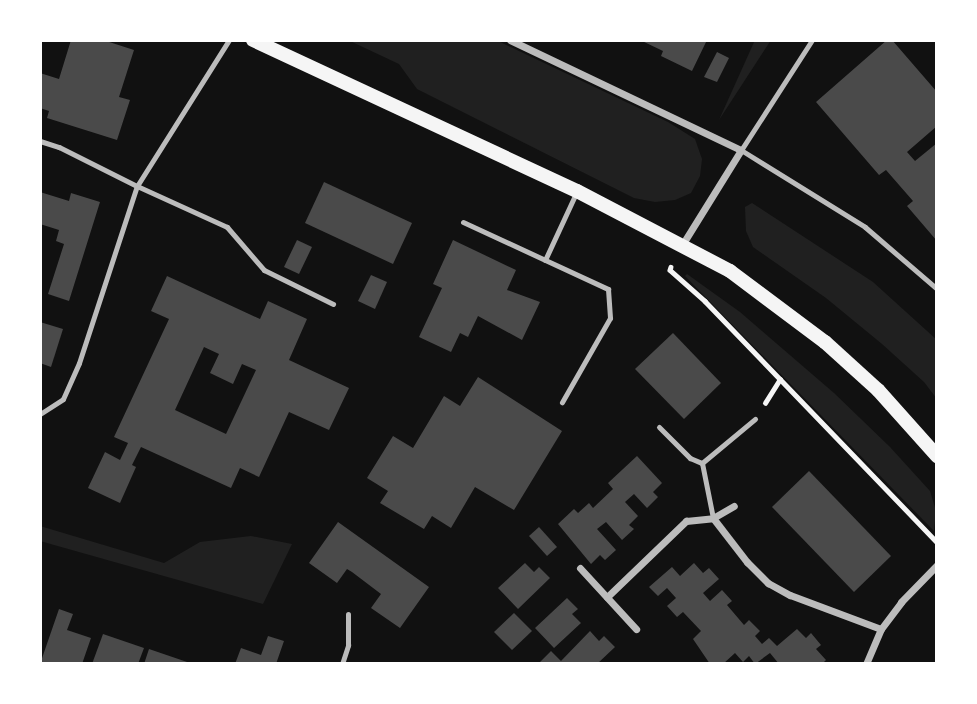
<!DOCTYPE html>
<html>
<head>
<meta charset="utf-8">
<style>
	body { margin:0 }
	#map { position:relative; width:977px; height:704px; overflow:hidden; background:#111; font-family:"Work Sans",sans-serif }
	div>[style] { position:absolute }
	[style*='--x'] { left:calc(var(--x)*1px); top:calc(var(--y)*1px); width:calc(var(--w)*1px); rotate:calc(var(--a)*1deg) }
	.green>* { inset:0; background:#202020 }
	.building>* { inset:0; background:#4a4a4a }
	.path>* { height:4.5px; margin:-2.25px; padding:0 2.25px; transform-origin:2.25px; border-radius:2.25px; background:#f5f5f5 }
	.service>* { height:5px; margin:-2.5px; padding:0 2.5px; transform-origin:2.5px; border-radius:2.5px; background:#bcbcbc }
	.minor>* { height:7px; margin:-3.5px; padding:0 3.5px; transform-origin:3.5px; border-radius:3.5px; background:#bcbcbc }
	.secondary>* { height:14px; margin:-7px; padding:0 7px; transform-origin:7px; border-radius:7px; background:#f5f5f5 }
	span { translate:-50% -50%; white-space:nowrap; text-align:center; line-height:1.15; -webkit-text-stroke:5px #fff; paint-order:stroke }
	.frame { position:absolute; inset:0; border:42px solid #fff; pointer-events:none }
</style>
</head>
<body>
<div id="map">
	<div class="green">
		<div style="clip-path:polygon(348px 40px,496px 40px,668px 122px,695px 139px,702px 159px,700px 176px,691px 193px,675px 200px,655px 202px,634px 198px,417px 89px,399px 64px)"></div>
		<div style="clip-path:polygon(755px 40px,771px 40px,719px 120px)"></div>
		<div style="clip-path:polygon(752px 203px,873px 282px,937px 340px,937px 399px,924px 382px,882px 344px,826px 298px,753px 247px,746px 231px,745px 207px)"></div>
		<div style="clip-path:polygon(687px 274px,740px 312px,834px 393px,890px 447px,930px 491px,936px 511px,934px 531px,685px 276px)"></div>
		<div style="clip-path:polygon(40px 526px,164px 563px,200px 542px,251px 536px,292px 544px,263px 604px,40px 541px)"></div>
	</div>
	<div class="building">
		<div style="clip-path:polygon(71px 40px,103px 40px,134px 50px,119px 97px,130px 100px,117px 140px,47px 118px,49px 111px,40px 108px,40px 73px,59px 79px)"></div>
		<div style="clip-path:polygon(640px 40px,707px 40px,692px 71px,661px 56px,663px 51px)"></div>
		<div style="clip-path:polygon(887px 40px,892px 40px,937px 92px,937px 126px,907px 152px,915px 161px,937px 143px,937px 241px,907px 206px,913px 201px,886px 170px,879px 175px,816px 102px)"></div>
		<div style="clip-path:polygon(717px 52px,729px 58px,717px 82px,704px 77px)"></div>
		<div style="clip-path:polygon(324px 182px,412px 223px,393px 264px,305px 223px)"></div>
		<div style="clip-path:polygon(40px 192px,69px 201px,71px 193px,100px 202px,69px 301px,48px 294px,64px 244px,56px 241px,59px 230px,40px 224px)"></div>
		<div style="clip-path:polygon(297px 240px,312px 247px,299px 274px,284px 267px)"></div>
		<div style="clip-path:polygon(453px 240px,516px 270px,507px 290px,540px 302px,522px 340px,478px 316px,468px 337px,460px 333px,451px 352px,419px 337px,442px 288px,433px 284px)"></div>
		<div style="clip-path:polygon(371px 275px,387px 282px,375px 309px,358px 301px)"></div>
		<div style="clip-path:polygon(evenodd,167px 276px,260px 319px,268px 301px,307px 319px,289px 360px,349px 388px,329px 430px,289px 412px,259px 477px,240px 468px,231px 488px,141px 447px,132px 465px,136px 467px,120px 503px,88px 488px,105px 452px,120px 460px,128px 443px,114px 437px,169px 319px,151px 311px,167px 276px,204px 347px,219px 354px,210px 373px,233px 384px,242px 364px,256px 370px,226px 434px,175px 410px,204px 347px)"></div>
		<div style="clip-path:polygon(40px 322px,63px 329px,51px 367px,40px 363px)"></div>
		<div style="clip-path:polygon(673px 333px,721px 383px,684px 419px,635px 369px)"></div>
		<div style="clip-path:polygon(478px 377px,562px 431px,514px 510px,475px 487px,451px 528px,432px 516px,424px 529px,380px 503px,388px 491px,367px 478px,393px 436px,413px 448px,444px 396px,460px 406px)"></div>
		<div style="clip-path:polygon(637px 456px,662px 483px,653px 492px,658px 497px,647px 508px,634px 494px,625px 502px,638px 516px,629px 525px,634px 529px,622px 540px,606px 522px,597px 529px,616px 550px,605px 560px,600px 555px,591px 564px,558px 524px,574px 509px,578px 513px,589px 503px,593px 508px,613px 489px,608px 483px)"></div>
		<div style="clip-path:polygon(809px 471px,891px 556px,854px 592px,772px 507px)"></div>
		<div style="clip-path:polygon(338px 522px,429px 587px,400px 628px,371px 608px,381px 594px,352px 572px,347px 569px,337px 583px,309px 563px)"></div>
		<div style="clip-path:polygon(539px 527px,557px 547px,547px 556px,529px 536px)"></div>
		<div style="clip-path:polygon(525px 563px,534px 572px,539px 567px,550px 578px,518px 609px,498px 588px)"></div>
		<div style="clip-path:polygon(694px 563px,703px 573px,709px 568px,719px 579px,703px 593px,710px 601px,722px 590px,732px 601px,727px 605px,744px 625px,749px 620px,760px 631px,755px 636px,762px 644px,769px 638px,777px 646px,797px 629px,806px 638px,811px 633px,821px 645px,816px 649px,826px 660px,822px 664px,779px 664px,770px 653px,755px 664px,749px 656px,743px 662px,735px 653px,723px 664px,710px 664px,693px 639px,701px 631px,683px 612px,677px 617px,667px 606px,676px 598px,667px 588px,658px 596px,649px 587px,672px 567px,680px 576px)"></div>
		<div style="clip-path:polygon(567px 598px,578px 609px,572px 614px,581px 623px,554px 648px,535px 628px)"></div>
		<div style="clip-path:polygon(59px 609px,73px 614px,67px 630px,91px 638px,82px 664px,40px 664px)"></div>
		<div style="clip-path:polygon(514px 613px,532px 631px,512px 650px,494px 632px)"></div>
		<div style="clip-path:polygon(590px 631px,599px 641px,604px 636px,615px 647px,597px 664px,538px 664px,551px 651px,561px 661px)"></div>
		<div style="clip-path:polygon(103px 634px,144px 648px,138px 664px,92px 664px)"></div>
		<div style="clip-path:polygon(268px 636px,284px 641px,276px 664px,235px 664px,241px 648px,261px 655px)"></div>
		<div style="clip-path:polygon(149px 649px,190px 663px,190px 664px,144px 664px)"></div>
	</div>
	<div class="path">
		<div style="--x:671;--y:267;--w:3;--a:108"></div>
		<div style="--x:670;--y:270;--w:47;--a:41.5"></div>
		<div style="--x:705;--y:301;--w:335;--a:46.1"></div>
		<div style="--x:765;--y:403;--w:28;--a:-58"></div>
	</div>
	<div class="service">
		<div style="--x:812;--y:40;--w:131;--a:122.8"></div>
		<div style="--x:741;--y:150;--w:146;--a:31.8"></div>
		<div style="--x:865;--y:227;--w:95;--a:40.7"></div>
		<div style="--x:40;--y:141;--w:20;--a:18"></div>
		<div style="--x:59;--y:147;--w:87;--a:26.6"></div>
		<div style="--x:137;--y:186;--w:99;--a:24.5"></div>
		<div style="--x:227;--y:227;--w:57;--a:49.3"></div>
		<div style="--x:264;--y:270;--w:77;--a:26.2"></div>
		<div style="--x:463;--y:222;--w:160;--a:24.8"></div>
		<div style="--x:608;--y:289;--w:29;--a:86"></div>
		<div style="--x:610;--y:318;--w:97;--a:119.7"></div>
		<div style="--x:545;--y:260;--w:76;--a:-65.1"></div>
		<div style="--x:40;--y:414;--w:27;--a:-33"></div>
		<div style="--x:63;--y:399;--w:39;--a:-66"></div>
		<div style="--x:79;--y:363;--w:186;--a:-71.9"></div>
		<div style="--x:137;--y:186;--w:173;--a:-57.8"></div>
		<div style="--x:659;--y:427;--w:44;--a:45"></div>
		<div style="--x:690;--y:458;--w:13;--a:23"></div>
		<div style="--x:702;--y:463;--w:69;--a:-39.7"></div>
		<div style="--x:702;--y:463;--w:56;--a:78.7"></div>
		<div style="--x:342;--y:664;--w:20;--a:-72"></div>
		<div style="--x:348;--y:645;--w:31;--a:-90"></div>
	</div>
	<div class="minor">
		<div style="--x:510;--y:40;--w:256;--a:25.5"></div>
		<div style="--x:741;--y:150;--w:112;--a:121.8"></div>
		<div style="--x:713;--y:518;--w:56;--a:52.3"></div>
		<div style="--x:747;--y:562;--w:30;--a:45"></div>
		<div style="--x:768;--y:583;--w:25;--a:29"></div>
		<div style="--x:790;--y:595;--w:97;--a:20.5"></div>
		<div style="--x:580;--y:568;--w:83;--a:47.4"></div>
		<div style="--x:607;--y:597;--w:110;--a:-43.9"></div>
		<div style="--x:686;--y:521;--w:27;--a:-6"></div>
		<div style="--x:713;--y:518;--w:24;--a:-30"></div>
		<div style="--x:866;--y:664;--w:38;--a:-67"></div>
		<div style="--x:881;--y:629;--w:34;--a:-53"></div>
		<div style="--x:901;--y:602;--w:52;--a:-45.8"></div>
	</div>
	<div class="secondary">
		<div style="--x:253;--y:40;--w:357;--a:25"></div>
		<div style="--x:577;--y:191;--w:173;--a:27.6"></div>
		<div style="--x:730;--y:271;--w:119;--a:36.8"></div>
		<div style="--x:825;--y:342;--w:72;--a:42.2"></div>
		<div style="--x:878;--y:390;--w:89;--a:48.2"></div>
	</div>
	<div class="frame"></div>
</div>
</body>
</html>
